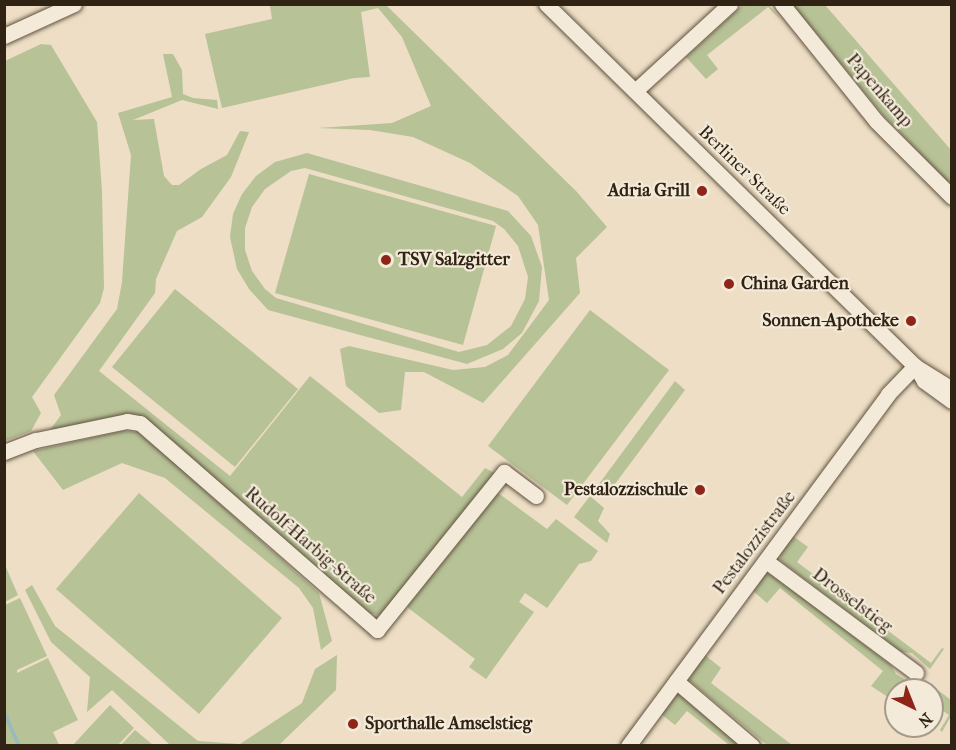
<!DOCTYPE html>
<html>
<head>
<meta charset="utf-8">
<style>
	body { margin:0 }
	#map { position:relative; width:956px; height:750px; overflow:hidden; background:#eddec5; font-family:"IM FELL French Canon",serif }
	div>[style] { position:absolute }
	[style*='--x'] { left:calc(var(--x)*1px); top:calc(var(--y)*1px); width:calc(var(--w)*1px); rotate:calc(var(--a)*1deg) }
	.green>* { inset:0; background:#b7c296 }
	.stream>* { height:4px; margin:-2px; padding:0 2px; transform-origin:2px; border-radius:2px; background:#9abbb9 }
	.roads { filter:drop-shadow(0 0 2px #605240) drop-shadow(0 0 2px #605240) }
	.minor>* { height:15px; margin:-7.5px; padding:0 7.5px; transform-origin:7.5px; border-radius:7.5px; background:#f3ead9 }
	.dots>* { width:16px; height:16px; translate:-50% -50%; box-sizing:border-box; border:3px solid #f3ead9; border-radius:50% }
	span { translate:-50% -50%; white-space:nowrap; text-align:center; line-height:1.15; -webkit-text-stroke:4.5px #f3ead9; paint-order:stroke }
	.street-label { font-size:18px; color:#312313 }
	.poi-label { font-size:18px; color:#312313; font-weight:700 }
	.right { translate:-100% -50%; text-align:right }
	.left { translate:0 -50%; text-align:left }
	.frame { position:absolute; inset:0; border:6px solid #312313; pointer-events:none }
	.north { position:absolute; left:884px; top:678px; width:60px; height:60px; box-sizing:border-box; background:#f3ead9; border:2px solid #a59a8a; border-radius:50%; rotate:137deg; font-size:16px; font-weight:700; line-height:24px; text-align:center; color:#312313 }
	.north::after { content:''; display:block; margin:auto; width:21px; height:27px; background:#8f2418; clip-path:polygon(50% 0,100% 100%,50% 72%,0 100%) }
</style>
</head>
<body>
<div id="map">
	<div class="green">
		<div style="clip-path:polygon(277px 4px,386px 5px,576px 191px,607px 227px,576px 258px,580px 293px,483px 403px,424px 372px,405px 372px,401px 410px,379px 413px,346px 386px,340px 349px,349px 346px,453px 370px,485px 367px,508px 355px,549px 300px,538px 225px,518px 196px,470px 163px,413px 137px,370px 130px,318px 128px,392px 123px,431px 106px,402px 37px,378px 8px,361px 12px,370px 77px,354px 78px,222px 108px,205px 34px,272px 19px,270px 6px)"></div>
		<div style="clip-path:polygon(744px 4px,769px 5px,781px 20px,768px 7px,707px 55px,718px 69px,706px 79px,686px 57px)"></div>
		<div style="clip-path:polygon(793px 5px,825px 5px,951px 150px,951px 186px,883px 115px)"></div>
		<div style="clip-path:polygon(41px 44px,51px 45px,97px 122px,102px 191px,104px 288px,100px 303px,32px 397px,41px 413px,31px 431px,5px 441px,5px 61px)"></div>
		<div style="clip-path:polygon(163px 54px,173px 54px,182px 70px,183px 94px,193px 98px,217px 100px,218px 109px,182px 100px,133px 120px,154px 119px,164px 176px,172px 185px,179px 185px,201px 169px,227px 155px,240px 131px,249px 132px,231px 177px,202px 217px,177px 231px,156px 279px,155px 293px,99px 371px,230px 476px,310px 376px,462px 497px,485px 468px,496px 474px,383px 616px,369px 613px,143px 418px,50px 430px,61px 415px,54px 395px,117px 309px,122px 282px,131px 155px,118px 113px,172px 97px)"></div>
		<div style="clip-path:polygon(evenodd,307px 153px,508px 211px,531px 236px,542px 267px,539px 301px,522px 333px,503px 349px,467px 364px,268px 310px,249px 289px,237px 269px,230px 237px,233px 214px,242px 194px,256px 176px,275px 162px,307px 153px,305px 168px,493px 221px,504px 229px,518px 246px,528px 277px,525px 299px,511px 326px,487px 345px,459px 352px,276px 298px,265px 289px,252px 271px,245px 250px,245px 228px,252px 207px,265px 189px,291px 171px,305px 168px)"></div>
		<div style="clip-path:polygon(309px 174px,496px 226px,463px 345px,275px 293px)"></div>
		<div style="clip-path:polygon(175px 289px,298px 389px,235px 467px,112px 367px)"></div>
		<div style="clip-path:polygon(590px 310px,669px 370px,567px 505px,488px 446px)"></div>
		<div style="clip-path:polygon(675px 381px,685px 390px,609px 492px,599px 484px)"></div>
		<div style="clip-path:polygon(122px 431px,140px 432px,319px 593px,332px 641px,321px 650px,313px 608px,299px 588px,165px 478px,122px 463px,63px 490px,33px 451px)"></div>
		<div style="clip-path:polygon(139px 493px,282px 618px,199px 714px,56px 589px)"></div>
		<div style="clip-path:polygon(498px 493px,547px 529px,556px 519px,598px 551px,591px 561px,579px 564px,547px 608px,525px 593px,519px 602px,534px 612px,486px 679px,469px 667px,475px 659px,407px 607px)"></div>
		<div style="clip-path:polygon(590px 496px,604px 508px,598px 521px,610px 534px,607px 543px,574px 517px)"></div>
		<div style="clip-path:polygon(793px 536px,808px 547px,797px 562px,931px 663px,942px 648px,944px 649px,930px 669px,912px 653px,901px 652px,781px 561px,780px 555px)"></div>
		<div style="clip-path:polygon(5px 565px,18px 595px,5px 602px,4px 602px)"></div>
		<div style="clip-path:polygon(771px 574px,891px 665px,896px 674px,917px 687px,922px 678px,951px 700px,951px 716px,942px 732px,940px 730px,949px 715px,932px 704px,932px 690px,910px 690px,901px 684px,891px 699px,871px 686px,883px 671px,780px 588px,767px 603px,753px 591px,765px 575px)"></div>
		<div style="clip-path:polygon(32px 585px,55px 626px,198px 741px,240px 744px,302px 703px,315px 669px,337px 655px,336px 690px,279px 745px,170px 745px,112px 690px,87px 712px,90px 677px,51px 642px,25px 590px)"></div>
		<div style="clip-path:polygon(20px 598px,47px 656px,17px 670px,17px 673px,48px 658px,78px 720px,53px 732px,59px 745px,5px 745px,5px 605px)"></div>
		<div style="clip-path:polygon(705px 655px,721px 668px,711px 683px,792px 745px,767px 745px,690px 681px,690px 677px)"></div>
		<div style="clip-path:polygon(675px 695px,680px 695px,740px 745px,729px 745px,687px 711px,675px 725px,661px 714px)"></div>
		<div style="clip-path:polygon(110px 705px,134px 728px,118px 745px,73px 745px)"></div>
		<div style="clip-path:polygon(135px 730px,153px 745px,121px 745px)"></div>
	</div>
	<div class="stream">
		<div style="--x:4;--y:712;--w:37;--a:66"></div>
	</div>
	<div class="roads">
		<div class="minor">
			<div style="--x:546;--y:4;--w:517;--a:44.45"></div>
			<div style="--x:915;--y:366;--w:44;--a:31.9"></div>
			<div style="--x:782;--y:4;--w:150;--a:51.2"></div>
			<div style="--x:876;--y:121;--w:107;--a:45"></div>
			<div style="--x:4;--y:36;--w:77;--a:-24.6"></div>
			<div style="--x:635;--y:91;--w:129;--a:-42.5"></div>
			<div style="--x:920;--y:374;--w:8;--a:60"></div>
			<div style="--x:924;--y:381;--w:34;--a:36"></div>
			<div style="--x:4;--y:452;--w:34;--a:-21"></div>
			<div style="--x:36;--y:440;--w:93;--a:-11.8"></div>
			<div style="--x:127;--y:421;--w:13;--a:9"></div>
			<div style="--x:140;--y:423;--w:315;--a:41.1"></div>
			<div style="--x:377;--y:630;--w:203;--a:-51.2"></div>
			<div style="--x:504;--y:472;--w:40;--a:37"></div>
			<div style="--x:766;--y:561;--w:187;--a:36.7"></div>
			<div style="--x:676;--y:681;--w:100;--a:40.5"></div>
			<div style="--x:628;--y:746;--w:438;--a:-53.5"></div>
			<div style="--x:888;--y:394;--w:39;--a:-46"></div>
		</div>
	</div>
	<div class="dots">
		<div style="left:702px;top:191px;background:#8f2418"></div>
		<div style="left:386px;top:260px;background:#8f2418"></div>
		<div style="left:729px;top:284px;background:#8f2418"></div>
		<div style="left:911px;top:321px;background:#8f2418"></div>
		<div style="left:700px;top:490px;background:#8f2418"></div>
		<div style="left:353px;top:724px;background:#8f2418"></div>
	</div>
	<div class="street-label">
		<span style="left:879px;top:91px;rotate:49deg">Papenkamp</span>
		<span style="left:744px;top:171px;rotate:44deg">Berliner Straße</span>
		<span style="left:755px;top:543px;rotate:-53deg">Pestalozzistraße</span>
		<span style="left:310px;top:546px;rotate:41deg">Rudolf-Harbig-Straße</span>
		<span style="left:852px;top:601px;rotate:37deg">Drosselstieg</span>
	</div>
	<div class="poi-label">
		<span class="right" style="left:690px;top:191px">Adria Grill</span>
		<span class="left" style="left:398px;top:260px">TSV Salzgitter</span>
		<span class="left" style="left:741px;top:284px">China Garden</span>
		<span class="right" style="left:899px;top:321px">Sonnen-Apotheke</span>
		<span class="right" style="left:688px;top:490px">Pestalozzischule</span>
		<span class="left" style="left:365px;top:724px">Sporthalle Amselstieg</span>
	</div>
	<div class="frame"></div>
	<div class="north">N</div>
</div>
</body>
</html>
